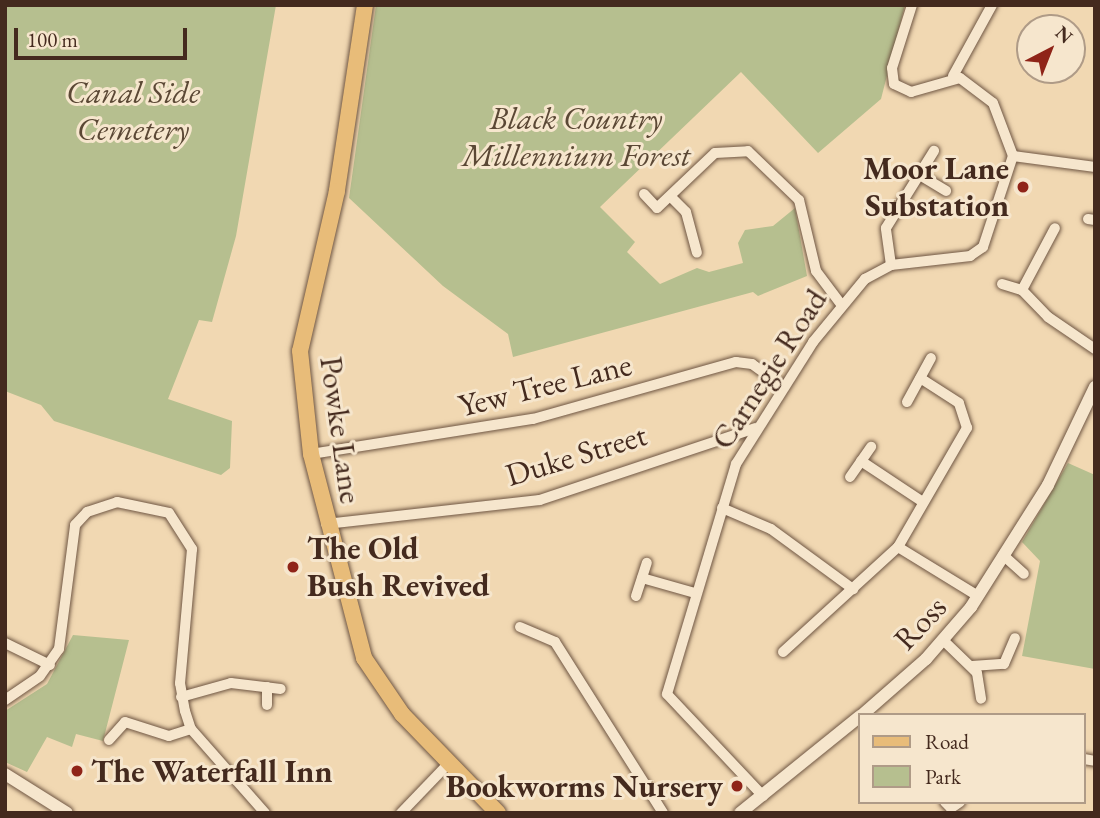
<!DOCTYPE html>
<html>
<head>
<meta charset="utf-8">
<style>
	body { margin:0 }
	#map { position:relative; width:1100px; height:818px; overflow:hidden; background:#f1d8b2; font-family:"EB Garamond",serif }
	div>[style] { position:absolute }
	[style*='--x'] { left:calc(var(--x)*1px); top:calc(var(--y)*1px); width:calc(var(--w)*1px); rotate:calc(var(--a)*1deg) }
	.green>* { inset:0; background:#b6bf8f }
	.roads { filter:drop-shadow(0 0 2px #6f5643) drop-shadow(0 0 2px #6f5643) }
	.minor>* { height:10px; margin:-5px; padding:0 5px; transform-origin:5px; border-radius:5px; background:#f6e6cd }
	.tertiary>* { height:12px; margin:-6px; padding:0 6px; transform-origin:6px; border-radius:6px; background:#f6e6cd }
	.primary>* { height:16px; margin:-8px; padding:0 8px; transform-origin:8px; border-radius:8px; background:#e8bc79 }
	.dots>* { width:19px; height:19px; translate:-50% -50%; box-sizing:border-box; border:4px solid #f6e6cd; border-radius:50% }
	span { translate:-50% -50%; white-space:nowrap; text-align:center; line-height:1.15; -webkit-text-stroke:6px #f6e6cd; paint-order:stroke }
	.park-label { font-size:32px; color:#5b4835; font-style:italic }
	.poi-label { font-size:32px; color:#442a1e; font-weight:700 }
	.right { translate:-100% -50%; text-align:right }
	.left { translate:0 -50%; text-align:left }
	.street-label { font-size:32px; color:#442a1e }
	.frame { position:absolute; inset:0; border:7px solid #442a1e; pointer-events:none }
	.legend { position:absolute; left:858px; top:713px; width:228px; height:91px; box-sizing:border-box; background:#f6e6cd; border:2px solid #af9b87; margin:0; padding:9px 12px; list-style:none; font-size:21px; color:#442a1e }
	.legend li { display:flex; align-items:center; gap:14px; height:35px }
	.legend b { width:35px; border:2px solid #af9b87 }
	.north { position:absolute; left:1016px; top:14px; width:70px; height:70px; box-sizing:border-box; background:#f6e6cd; border:2px solid #af9b87; border-radius:50%; rotate:42deg; font-size:19px; font-weight:700; line-height:28px; text-align:center; color:#442a1e }
	.north::after { content:''; display:block; margin:auto; width:24px; height:32px; background:#8f2418; clip-path:polygon(50% 0,100% 100%,50% 72%,0 100%) }
	.scale { position:absolute; left:14px; top:28px; width:173px; height:32px; box-sizing:border-box; border:4px solid #442a1e; border-top:0; padding-left:9px; font-size:21px; line-height:24px; white-space:nowrap; color:#442a1e; -webkit-text-stroke:5px #f6e6cd; paint-order:stroke }
</style>
</head>
<body>
<div id="map">
	<div class="green">
		<div style="clip-path:polygon(5px 5px,276px 5px,236px 236px,212px 322px,199px 320px,168px 399px,232px 421px,230px 468px,221px 475px,54px 421px,41px 405px,5px 391px)"></div>
		<div style="clip-path:polygon(376px 5px,905px 5px,881px 99px,818px 153px,741px 72px,600px 207px,635px 242px,627px 252px,660px 284px,697px 268px,709px 272px,743px 263px,738px 243px,745px 230px,773px 226px,795px 208px,807px 276px,758px 296px,753px 292px,513px 357px,508px 334px,443px 286px,349px 198px)"></div>
		<div style="clip-path:polygon(1068px 463px,1095px 475px,1095px 669px,1022px 656px,1040px 561px,1022px 542px)"></div>
		<div style="clip-path:polygon(73px 635px,129px 640px,103px 741px,76px 734px,72px 747px,47px 737px,27px 772px,5px 762px,5px 711px,47px 684px)"></div>
	</div>
	<div class="roads">
		<div class="minor">
			<div style="--x:912;--y:5;--w:66;--a:107.6"></div>
			<div style="--x:892;--y:68;--w:16;--a:83"></div>
			<div style="--x:894;--y:84;--w:19;--a:25"></div>
			<div style="--x:911;--y:92;--w:51;--a:-15.9"></div>
			<div style="--x:960;--y:78;--w:41;--a:37.1"></div>
			<div style="--x:993;--y:103;--w:57;--a:69.3"></div>
			<div style="--x:1013;--y:156;--w:83;--a:7.6"></div>
			<div style="--x:953;--y:76;--w:81;--a:-61.2"></div>
			<div style="--x:923;--y:177;--w:27;--a:31"></div>
			<div style="--x:644;--y:194;--w:19;--a:47"></div>
			<div style="--x:657;--y:208;--w:80;--a:-43.5"></div>
			<div style="--x:715;--y:153;--w:33;--a:-3"></div>
			<div style="--x:748;--y:151;--w:71;--a:43.9"></div>
			<div style="--x:799;--y:200;--w:73;--a:76.5"></div>
			<div style="--x:816;--y:271;--w:40;--a:53"></div>
			<div style="--x:671;--y:197;--w:21;--a:45"></div>
			<div style="--x:686;--y:212;--w:42;--a:75"></div>
			<div style="--x:1088;--y:219;--w:7;--a:8"></div>
			<div style="--x:891;--y:265;--w:37;--a:-98"></div>
			<div style="--x:886;--y:228;--w:91;--a:-58.1"></div>
			<div style="--x:1002;--y:284;--w:21;--a:17"></div>
			<div style="--x:1022;--y:290;--w:37;--a:46"></div>
			<div style="--x:1048;--y:317;--w:57;--a:34.2"></div>
			<div style="--x:1022;--y:290;--w:70;--a:-62"></div>
			<div style="--x:907;--y:402;--w:50;--a:-61.4"></div>
			<div style="--x:311;--y:454;--w:225;--a:-9"></div>
			<div style="--x:533;--y:419;--w:211;--a:-15.7"></div>
			<div style="--x:736;--y:362;--w:16;--a:7"></div>
			<div style="--x:752;--y:364;--w:37;--a:36"></div>
			<div style="--x:861;--y:461;--w:74;--a:33.5"></div>
			<div style="--x:850;--y:477;--w:37;--a:-55"></div>
			<div style="--x:722;--y:508;--w:53;--a:23.2"></div>
			<div style="--x:771;--y:529;--w:102;--a:36.2"></div>
			<div style="--x:326;--y:524;--w:215;--a:-6.4"></div>
			<div style="--x:540;--y:500;--w:227;--a:-18.5"></div>
			<div style="--x:898;--y:547;--w:94;--a:31.5"></div>
			<div style="--x:1003;--y:555;--w:28;--a:42"></div>
			<div style="--x:642;--y:578;--w:55;--a:15.8"></div>
			<div style="--x:636;--y:596;--w:35;--a:-72"></div>
			<div style="--x:520;--y:627;--w:38;--a:23"></div>
			<div style="--x:555;--y:642;--w:202;--a:57.7"></div>
			<div style="--x:943;--y:640;--w:47;--a:44.1"></div>
			<div style="--x:977;--y:673;--w:26;--a:81"></div>
			<div style="--x:5;--y:643;--w:50;--a:26.1"></div>
			<div style="--x:783;--y:652;--w:156;--a:-42.4"></div>
			<div style="--x:898;--y:547;--w:138;--a:-59.9"></div>
			<div style="--x:967;--y:428;--w:26;--a:-108"></div>
			<div style="--x:959;--y:403;--w:46;--a:-147.3"></div>
			<div style="--x:972;--y:666;--w:32;--a:-4"></div>
			<div style="--x:1004;--y:664;--w:28;--a:-67"></div>
			<div style="--x:181;--y:697;--w:52;--a:-15.6"></div>
			<div style="--x:231;--y:683;--w:50;--a:6.8"></div>
			<div style="--x:5;--y:700;--w:42;--a:-34.4"></div>
			<div style="--x:40;--y:676;--w:33;--a:-55"></div>
			<div style="--x:59;--y:649;--w:125;--a:-82.6"></div>
			<div style="--x:75;--y:525;--w:18;--a:-47"></div>
			<div style="--x:87;--y:512;--w:32;--a:-18"></div>
			<div style="--x:117;--y:502;--w:53;--a:11.9"></div>
			<div style="--x:169;--y:513;--w:43;--a:57.4"></div>
			<div style="--x:192;--y:549;--w:135;--a:95.1"></div>
			<div style="--x:180;--y:683;--w:28;--a:80"></div>
			<div style="--x:185;--y:711;--w:19;--a:72"></div>
			<div style="--x:191;--y:729;--w:112;--a:48.6"></div>
			<div style="--x:267;--y:705;--w:18;--a:-90"></div>
			<div style="--x:109;--y:740;--w:24;--a:-48"></div>
			<div style="--x:125;--y:722;--w:46;--a:17.7"></div>
			<div style="--x:169;--y:736;--w:23;--a:-18"></div>
			<div style="--x:1084;--y:759;--w:11;--a:10"></div>
			<div style="--x:763;--y:796;--w:140;--a:-133.3"></div>
			<div style="--x:667;--y:694;--w:240;--a:-73.3"></div>
			<div style="--x:736;--y:464;--w:144;--a:-57.7"></div>
			<div style="--x:813;--y:342;--w:82;--a:-50.5"></div>
			<div style="--x:865;--y:279;--w:30;--a:-28"></div>
			<div style="--x:891;--y:265;--w:80;--a:-6.5"></div>
			<div style="--x:970;--y:256;--w:16;--a:-35"></div>
			<div style="--x:983;--y:247;--w:96;--a:-71.8"></div>
			<div style="--x:945;--y:802;--w:8;--a:45"></div>
			<div style="--x:951;--y:808;--w:11;--a:-34"></div>
			<div style="--x:401;--y:813;--w:69;--a:-46.2"></div>
		</div>
		<div class="tertiary">
			<div style="--x:862;--y:715;--w:85;--a:-41.2"></div>
			<div style="--x:926;--y:659;--w:69;--a:-49.1"></div>
			<div style="--x:971;--y:607;--w:144;--a:-57.7"></div>
			<div style="--x:1048;--y:485;--w:109;--a:-64.4"></div>
			<div style="--x:5;--y:774;--w:73;--a:32.2"></div>
			<div style="--x:740;--y:813;--w:154;--a:-38.9"></div>
		</div>
		<div class="primary">
			<div style="--x:365;--y:5;--w:188;--a:98.6"></div>
			<div style="--x:337;--y:191;--w:164;--a:103"></div>
			<div style="--x:300;--y:351;--w:104;--a:83.9"></div>
			<div style="--x:311;--y:454;--w:211;--a:75.4"></div>
			<div style="--x:364;--y:658;--w:68;--a:55.8"></div>
			<div style="--x:402;--y:714;--w:138;--a:45.9"></div>
		</div>
	</div>
	<div class="dots">
		<div style="left:1023px;top:187px;background:#8f2418"></div>
		<div style="left:293px;top:567px;background:#8f2418"></div>
		<div style="left:77px;top:771px;background:#8f2418"></div>
		<div style="left:737px;top:786px;background:#8f2418"></div>
	</div>
	<div class="park-label">
		<span style="left:133px;top:111px">Canal Side<br>Cemetery</span>
		<span style="left:576px;top:137px">Black Country<br>Millennium Forest</span>
	</div>
	<div class="poi-label">
		<span class="right" style="left:1009px;top:187px">Moor Lane<br>Substation</span>
		<span class="left" style="left:307px;top:567px">The Old<br>Bush Revived</span>
		<span class="left" style="left:91px;top:771px">The Waterfall Inn</span>
		<span class="right" style="left:723px;top:786px">Bookworms Nursery</span>
	</div>
	<div class="street-label">
		<span style="left:769px;top:369px;rotate:-57deg">Carnegie Road</span>
		<span style="left:545px;top:385px;rotate:-14deg">Yew Tree Lane</span>
		<span style="left:341px;top:430px;rotate:82deg">Powke Lane</span>
		<span style="left:576px;top:455px;rotate:-17deg">Duke Street</span>
		<span style="left:920px;top:623px;rotate:-47deg">Ross</span>
	</div>
	<div class="frame"></div>
	<ul class="legend">
	<li><b style="height:9px;background:#e8bc79"></b>Road</li>
	<li><b style="height:19px;background:#b6bf8f"></b>Park</li>
	</ul>
	<div class="north">N</div>
	<div class="scale">100 m</div>
</div>
</body>
</html>
